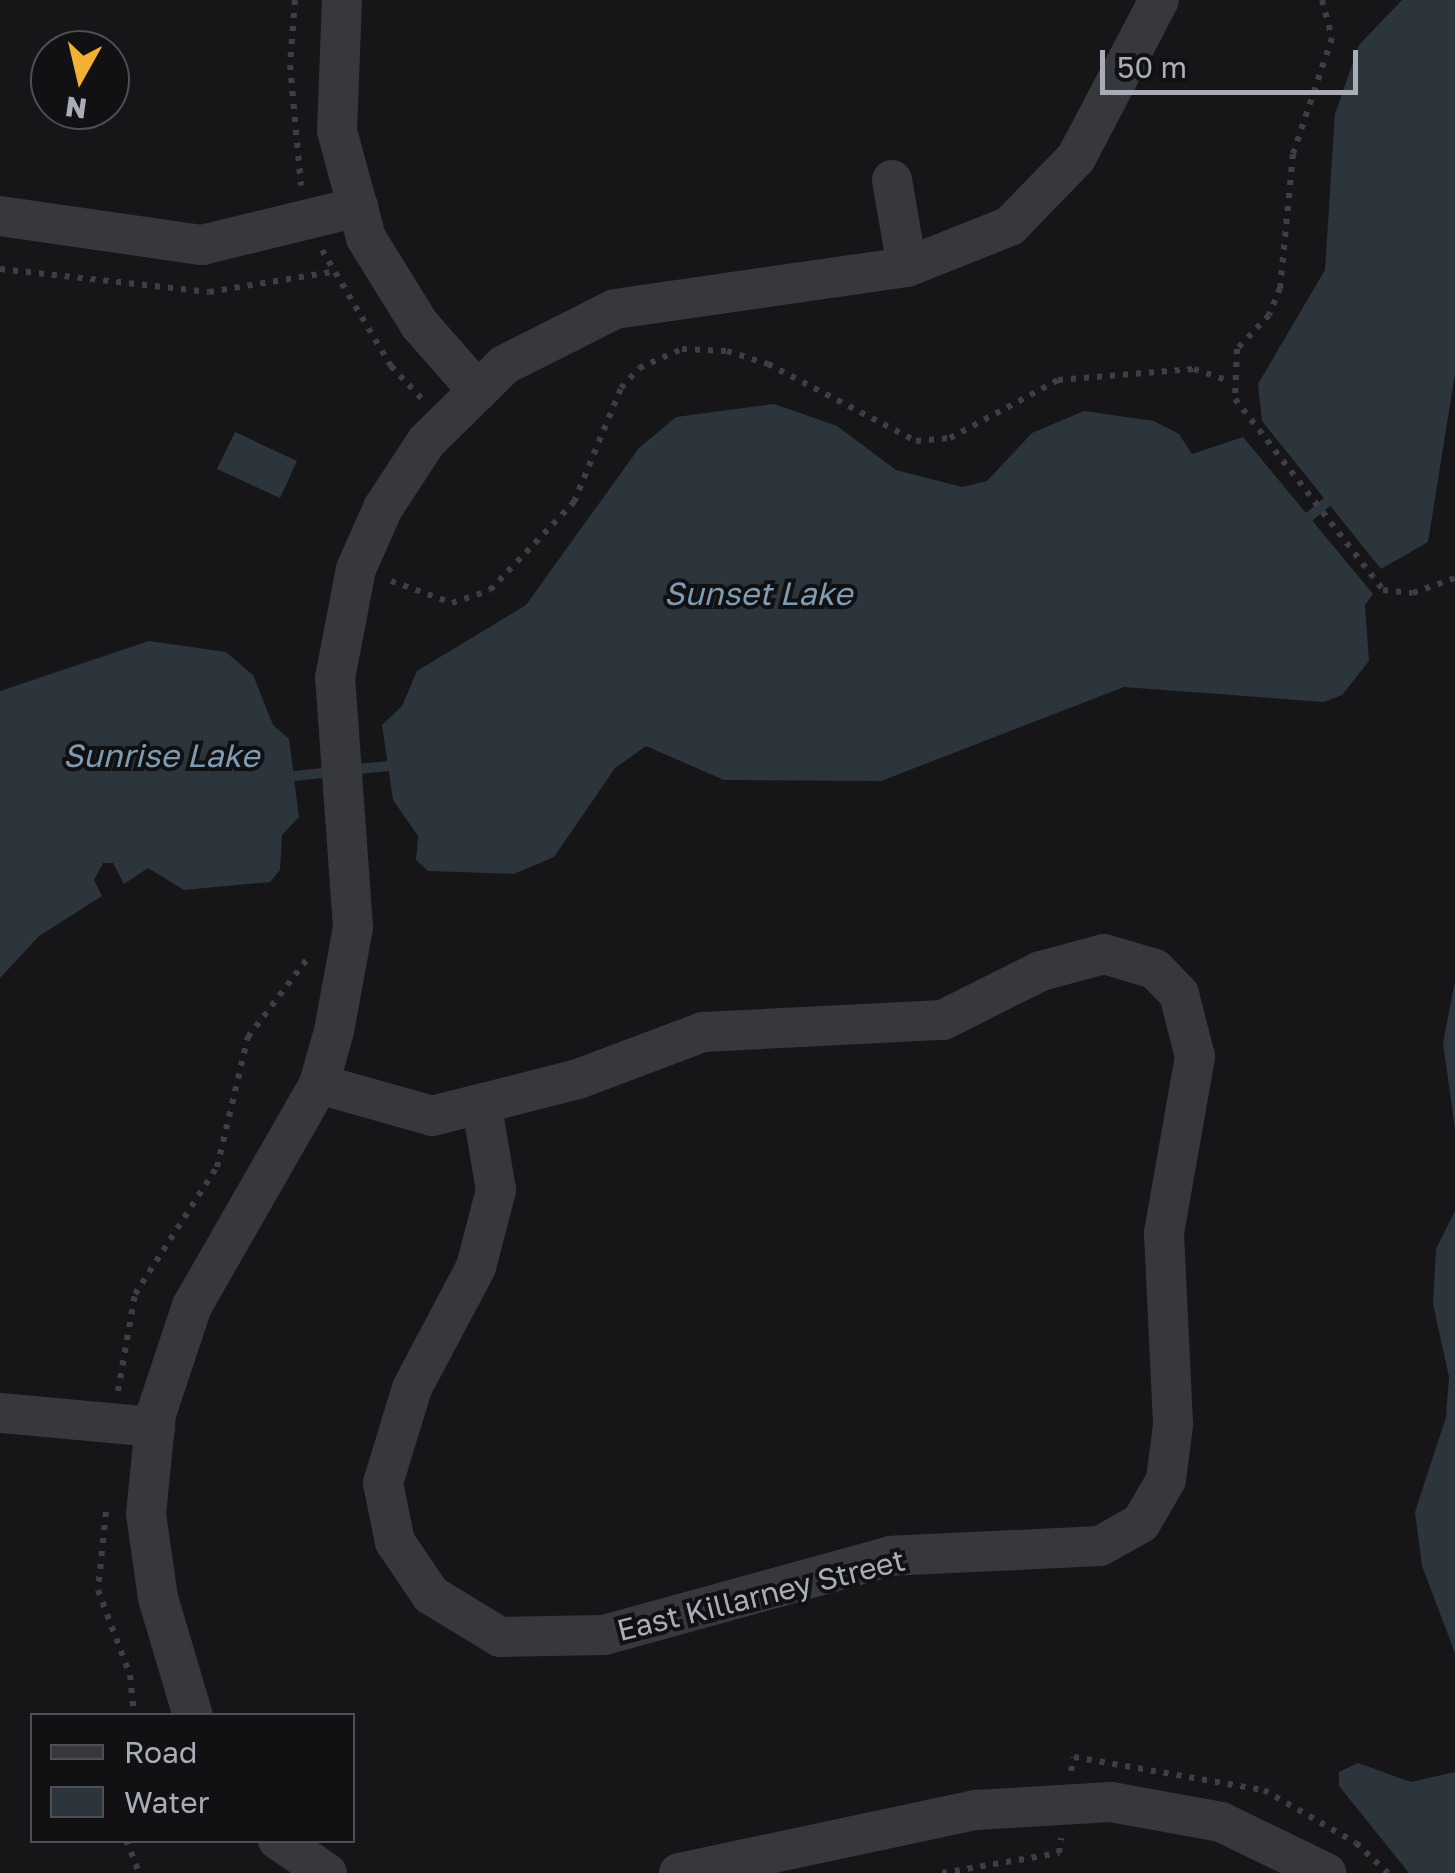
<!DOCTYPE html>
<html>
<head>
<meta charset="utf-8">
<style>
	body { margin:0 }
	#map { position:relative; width:1455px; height:1873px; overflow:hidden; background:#161618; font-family:"Golos Text",sans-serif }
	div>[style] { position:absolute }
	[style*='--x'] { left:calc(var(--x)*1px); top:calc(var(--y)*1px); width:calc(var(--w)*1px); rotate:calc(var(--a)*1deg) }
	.water>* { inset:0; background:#2c353c }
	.stream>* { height:10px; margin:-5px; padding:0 5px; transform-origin:5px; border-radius:5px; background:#2c353c }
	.path>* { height:6px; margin-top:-3px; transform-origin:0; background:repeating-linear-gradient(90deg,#3d3f44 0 5px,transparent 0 13px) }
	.minor>* { height:40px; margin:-20px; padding:0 20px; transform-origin:20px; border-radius:20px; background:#37383d }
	span { translate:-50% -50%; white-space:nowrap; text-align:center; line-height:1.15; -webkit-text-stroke:8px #111113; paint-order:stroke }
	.street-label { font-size:30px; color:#a8adb8 }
	.water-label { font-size:32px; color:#7f9bb3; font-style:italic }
	.legend { position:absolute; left:30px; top:1713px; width:325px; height:130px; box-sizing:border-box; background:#111113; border:2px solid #4d4f55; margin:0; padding:12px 18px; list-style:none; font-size:30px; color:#a8adb8 }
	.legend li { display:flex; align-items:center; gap:20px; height:50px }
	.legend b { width:50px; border:2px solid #4d4f55 }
	.north { position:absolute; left:30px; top:30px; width:100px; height:100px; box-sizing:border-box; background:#111113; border:2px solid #4d4f55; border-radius:50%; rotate:188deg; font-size:28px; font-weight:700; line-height:40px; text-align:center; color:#a8adb8 }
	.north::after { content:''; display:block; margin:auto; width:35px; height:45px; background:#f2b134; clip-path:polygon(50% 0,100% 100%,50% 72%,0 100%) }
	.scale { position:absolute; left:1100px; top:50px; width:258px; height:45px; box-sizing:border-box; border:5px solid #a8adb8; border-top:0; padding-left:12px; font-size:30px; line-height:35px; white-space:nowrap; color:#a8adb8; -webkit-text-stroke:8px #111113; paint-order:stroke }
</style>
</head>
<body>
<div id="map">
	<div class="water">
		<div style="clip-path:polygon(1402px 0,1455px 0,1455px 374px,1428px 542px,1381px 569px,1262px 421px,1258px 384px,1325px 270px,1335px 114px,1359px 45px)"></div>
		<div style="clip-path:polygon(774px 404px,837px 426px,896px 470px,962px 487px,987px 481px,1032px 433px,1084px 411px,1154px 421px,1179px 434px,1192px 454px,1243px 437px,1373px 594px,1365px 605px,1369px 661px,1342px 695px,1324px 702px,1124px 687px,881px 781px,724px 780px,646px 746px,615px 768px,554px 857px,514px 874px,428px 871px,416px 860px,418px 836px,393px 800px,382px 725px,402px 706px,417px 671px,526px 605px,639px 448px,676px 417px)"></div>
		<div style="clip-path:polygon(235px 432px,297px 461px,280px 498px,217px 469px)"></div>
		<div style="clip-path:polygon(149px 641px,226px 652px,253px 675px,273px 725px,289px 739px,299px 817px,282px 835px,280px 870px,270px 882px,184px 890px,148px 868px,124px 884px,113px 863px,103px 863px,94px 880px,102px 896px,39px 936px,0 978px,0 691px)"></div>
		<div style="clip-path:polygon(1455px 981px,1455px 1129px,1443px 1043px)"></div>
		<div style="clip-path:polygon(1455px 1211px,1455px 1653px,1422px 1566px,1415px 1512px,1446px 1417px,1449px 1377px,1433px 1304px,1436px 1249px)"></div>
		<div style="clip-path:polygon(1358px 1763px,1411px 1782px,1455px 1772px,1455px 1873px,1409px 1873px,1339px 1786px,1339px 1772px)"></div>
	</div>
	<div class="stream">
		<div style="--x:1309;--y:517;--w:23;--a:-40"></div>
		<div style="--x:349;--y:770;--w:39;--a:-6"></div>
		<div style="--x:294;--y:776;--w:39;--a:-6"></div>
	</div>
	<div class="path">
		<div style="--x:295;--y:0;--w:65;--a:94.4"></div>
		<div style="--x:290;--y:65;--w:121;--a:84.8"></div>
		<div style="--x:1322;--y:0;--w:39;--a:75"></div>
		<div style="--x:1332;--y:38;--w:122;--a:108.6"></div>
		<div style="--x:1293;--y:154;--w:135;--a:95.5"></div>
		<div style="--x:1280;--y:288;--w:29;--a:112"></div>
		<div style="--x:1269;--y:315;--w:47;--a:133.3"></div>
		<div style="--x:1237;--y:349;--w:50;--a:92.3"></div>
		<div style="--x:1235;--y:399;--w:242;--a:52.2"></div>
		<div style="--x:1383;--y:590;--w:30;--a:6"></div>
		<div style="--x:1413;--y:593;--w:45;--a:-19.7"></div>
		<div style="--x:322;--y:250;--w:135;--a:59.3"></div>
		<div style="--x:391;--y:366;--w:47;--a:46.7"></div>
		<div style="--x:0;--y:269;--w:210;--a:6.3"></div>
		<div style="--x:209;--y:292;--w:124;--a:-9.3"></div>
		<div style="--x:391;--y:581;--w:65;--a:19.8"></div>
		<div style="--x:452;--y:603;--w:40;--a:-18.9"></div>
		<div style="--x:490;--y:590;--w:122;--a:-46.3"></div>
		<div style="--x:574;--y:502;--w:123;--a:-67.6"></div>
		<div style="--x:621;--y:388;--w:27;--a:-48"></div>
		<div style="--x:639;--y:368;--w:47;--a:-23.8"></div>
		<div style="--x:682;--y:349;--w:45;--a:2.5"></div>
		<div style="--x:727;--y:351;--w:43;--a:17.6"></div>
		<div style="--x:768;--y:364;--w:167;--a:27.5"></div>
		<div style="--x:916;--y:441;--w:34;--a:-5"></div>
		<div style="--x:950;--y:438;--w:123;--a:-28.2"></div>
		<div style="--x:1058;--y:380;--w:136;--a:-4.6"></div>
		<div style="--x:1194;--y:369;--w:39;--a:19"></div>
		<div style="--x:118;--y:1391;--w:98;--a:-80.1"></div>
		<div style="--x:135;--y:1294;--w:151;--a:-57.2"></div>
		<div style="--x:217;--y:1167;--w:134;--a:-76.6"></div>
		<div style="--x:248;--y:1037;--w:98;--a:-52.9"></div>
		<div style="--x:106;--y:1512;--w:78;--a:95.9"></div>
		<div style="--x:98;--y:1590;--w:91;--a:69.4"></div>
		<div style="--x:130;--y:1675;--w:41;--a:84.4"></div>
		<div style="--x:1071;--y:1771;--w:14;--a:-78"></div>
		<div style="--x:1074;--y:1757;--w:193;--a:9.9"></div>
		<div style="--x:1264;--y:1790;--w:106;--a:29.9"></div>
		<div style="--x:1356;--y:1843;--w:44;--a:43.2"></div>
		<div style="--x:126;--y:1840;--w:35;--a:68"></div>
		<div style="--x:942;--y:1873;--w:119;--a:-9.7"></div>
		<div style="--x:1059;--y:1853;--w:15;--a:-82"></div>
	</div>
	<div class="minor">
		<div style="--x:342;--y:0;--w:131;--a:92.2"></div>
		<div style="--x:337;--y:131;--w:111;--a:74.8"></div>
		<div style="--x:366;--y:238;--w:102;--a:58.2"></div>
		<div style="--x:420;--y:325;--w:88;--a:48.7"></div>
		<div style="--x:892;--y:180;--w:88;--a:80.2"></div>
		<div style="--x:0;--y:216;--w:204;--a:8.2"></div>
		<div style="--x:202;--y:245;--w:161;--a:-13.7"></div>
		<div style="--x:319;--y:1084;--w:117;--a:15.8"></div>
		<div style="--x:432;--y:1116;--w:151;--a:-14.2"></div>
		<div style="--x:578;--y:1079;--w:134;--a:-20.6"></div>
		<div style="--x:703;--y:1032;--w:240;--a:-2.9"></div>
		<div style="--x:943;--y:1020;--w:110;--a:-26.6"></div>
		<div style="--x:1041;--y:971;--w:65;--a:-15.1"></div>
		<div style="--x:1104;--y:954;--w:53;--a:16.4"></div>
		<div style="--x:1155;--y:969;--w:35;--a:46"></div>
		<div style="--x:1179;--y:994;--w:65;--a:75.7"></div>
		<div style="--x:1195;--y:1057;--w:179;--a:100"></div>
		<div style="--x:1164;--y:1233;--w:192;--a:87.3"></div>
		<div style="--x:1173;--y:1425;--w:55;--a:97.3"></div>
		<div style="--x:1166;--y:1480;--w:50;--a:120.2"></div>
		<div style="--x:1141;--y:1523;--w:47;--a:150.7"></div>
		<div style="--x:1100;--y:1546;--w:209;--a:177.3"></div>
		<div style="--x:891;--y:1556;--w:298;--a:164.6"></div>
		<div style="--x:604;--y:1635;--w:104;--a:178.9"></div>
		<div style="--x:500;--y:1637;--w:81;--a:-148.7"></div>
		<div style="--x:431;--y:1595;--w:64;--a:-124.2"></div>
		<div style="--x:395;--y:1542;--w:60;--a:-101.5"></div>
		<div style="--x:383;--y:1483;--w:99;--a:-73"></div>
		<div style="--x:412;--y:1388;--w:137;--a:-62.1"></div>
		<div style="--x:476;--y:1267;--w:80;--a:-75.4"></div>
		<div style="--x:496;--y:1190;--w:84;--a:-99.6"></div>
		<div style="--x:0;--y:1413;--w:156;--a:5.2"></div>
		<div style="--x:193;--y:1716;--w:123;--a:-106.5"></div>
		<div style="--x:158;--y:1598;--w:85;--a:-98.1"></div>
		<div style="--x:146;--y:1514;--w:100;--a:-84.3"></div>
		<div style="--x:156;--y:1414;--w:114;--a:-71.6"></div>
		<div style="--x:192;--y:1306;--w:256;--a:-60.2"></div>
		<div style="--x:319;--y:1084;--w:55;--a:-74.2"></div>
		<div style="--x:334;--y:1031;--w:106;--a:-79.6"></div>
		<div style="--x:353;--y:927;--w:250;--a:-94.1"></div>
		<div style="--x:335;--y:678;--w:111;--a:-79.1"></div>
		<div style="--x:356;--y:569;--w:67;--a:-66.1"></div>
		<div style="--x:383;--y:508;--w:79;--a:-56.9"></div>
		<div style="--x:426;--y:442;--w:110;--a:-44.6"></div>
		<div style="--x:504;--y:365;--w:124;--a:-26.8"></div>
		<div style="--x:615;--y:309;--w:295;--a:-8.2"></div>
		<div style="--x:907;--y:267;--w:111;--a:-21.7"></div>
		<div style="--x:1010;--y:226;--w:95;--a:-45.9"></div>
		<div style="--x:1076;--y:158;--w:178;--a:-62.3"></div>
		<div style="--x:278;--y:1840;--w:59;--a:34"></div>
		<div style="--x:679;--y:1873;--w:304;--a:-12"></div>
		<div style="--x:976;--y:1810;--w:135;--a:-3.4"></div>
		<div style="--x:1111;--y:1802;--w:112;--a:10.3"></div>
		<div style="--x:1221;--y:1822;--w:117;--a:25.9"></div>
	</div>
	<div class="street-label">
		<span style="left:761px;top:1595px;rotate:-14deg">East Killarney Street</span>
	</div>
	<div class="water-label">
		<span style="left:758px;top:593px">Sunset Lake</span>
		<span style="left:161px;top:755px">Sunrise Lake</span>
	</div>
	<ul class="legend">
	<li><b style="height:12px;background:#37383d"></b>Road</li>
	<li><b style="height:28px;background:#2c353c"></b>Water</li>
	</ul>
	<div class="north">N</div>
	<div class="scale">50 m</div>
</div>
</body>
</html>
